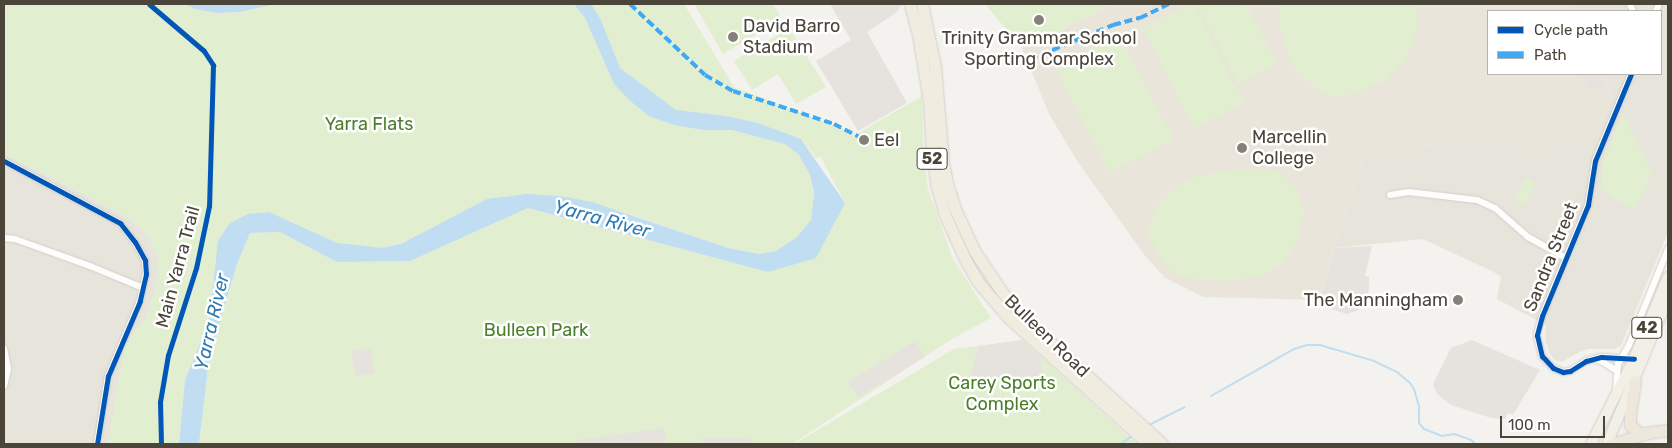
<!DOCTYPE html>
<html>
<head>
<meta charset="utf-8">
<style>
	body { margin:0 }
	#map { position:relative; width:1672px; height:448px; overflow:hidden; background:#f4f2ee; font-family:Rubik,sans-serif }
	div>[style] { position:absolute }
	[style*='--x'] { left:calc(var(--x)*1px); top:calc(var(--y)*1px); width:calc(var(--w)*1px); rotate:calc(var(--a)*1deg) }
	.residential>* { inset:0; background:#e7e4dc }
	.education>* { inset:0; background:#eae5da }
	.green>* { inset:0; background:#e1eecf }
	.parking>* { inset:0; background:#e6e3df }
	.water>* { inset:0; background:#c0ddf1 }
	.stream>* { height:2px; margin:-1px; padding:0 1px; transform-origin:1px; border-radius:1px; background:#c0ddf1 }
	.roads { filter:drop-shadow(0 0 1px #d2d0cb) drop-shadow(0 0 1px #d2d0cb) }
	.minor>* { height:6px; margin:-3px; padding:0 3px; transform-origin:3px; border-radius:3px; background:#fdfdfc }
	.primary>* { height:10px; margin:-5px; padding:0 5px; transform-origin:5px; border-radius:5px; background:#f2efe6 }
	.trunk>* { height:11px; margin:-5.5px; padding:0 5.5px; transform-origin:5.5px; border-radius:5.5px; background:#f0ece0 }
	.motorway>* { height:11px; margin:-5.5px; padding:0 5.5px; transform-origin:5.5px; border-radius:5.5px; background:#ede8db }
	.quiet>* { height:4px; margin-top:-2px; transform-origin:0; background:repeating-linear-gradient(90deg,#3fa9f5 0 8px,transparent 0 12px) }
	.cycleway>* { height:5px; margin:-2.5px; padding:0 2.5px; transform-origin:2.5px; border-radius:2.5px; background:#0057b8 }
	.dots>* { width:14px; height:14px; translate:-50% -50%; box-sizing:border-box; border:2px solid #fff; border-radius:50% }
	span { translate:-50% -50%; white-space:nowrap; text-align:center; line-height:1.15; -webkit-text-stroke:5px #fff; paint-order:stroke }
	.shield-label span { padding:1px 4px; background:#fff; border:1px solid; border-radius:4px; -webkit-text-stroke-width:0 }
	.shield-label { font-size:16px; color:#4b4439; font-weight:700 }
	.poi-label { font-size:18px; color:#4b4439 }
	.left { translate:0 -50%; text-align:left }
	.right { translate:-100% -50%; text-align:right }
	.park-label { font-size:18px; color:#4a7f2a }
	.street-label { font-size:18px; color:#4b4439 }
	.water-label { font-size:19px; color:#2e7ab2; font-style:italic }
	.frame { position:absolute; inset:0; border:5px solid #4b4439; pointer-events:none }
	.legend { position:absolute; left:1487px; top:10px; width:175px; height:65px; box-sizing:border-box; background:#fff; border:1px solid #b7b4b0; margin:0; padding:6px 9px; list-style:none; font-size:15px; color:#4b4439 }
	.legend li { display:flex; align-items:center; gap:10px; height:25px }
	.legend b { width:25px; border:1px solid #b7b4b0 }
	.scale { position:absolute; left:1500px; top:416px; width:105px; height:22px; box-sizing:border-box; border:2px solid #4b4439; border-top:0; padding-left:6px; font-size:15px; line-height:18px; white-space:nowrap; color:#4b4439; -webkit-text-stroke:4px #fff; paint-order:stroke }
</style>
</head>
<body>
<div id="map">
	<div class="residential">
		<div style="clip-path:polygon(1570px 4px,1668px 4px,1668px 232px,1621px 346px,1614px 349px,1588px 349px,1575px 354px,1562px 362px,1556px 361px,1550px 354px,1545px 340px,1546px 325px,1497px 299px,1501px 276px,1485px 268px,1423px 239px,1335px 248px,1366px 153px,1505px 139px,1539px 165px,1545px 155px,1557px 143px,1595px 139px,1613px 94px,1604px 74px,1661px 74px,1661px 11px,1573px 11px)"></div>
		<div style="clip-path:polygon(4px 154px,124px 215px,143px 230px,159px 255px,156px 288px,146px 318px,125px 345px,108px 444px,4px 444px)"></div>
	</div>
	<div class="education">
		<div style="clip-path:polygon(1114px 4px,1570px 4px,1573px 11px,1488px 11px,1488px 74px,1604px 74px,1613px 94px,1595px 139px,1557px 143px,1554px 156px,1545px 155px,1539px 165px,1505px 139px,1366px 153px,1318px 300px,1203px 297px,1165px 278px,1146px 257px,1079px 164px,1049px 114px,1022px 48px)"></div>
	</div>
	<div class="green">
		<div style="clip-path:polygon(4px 4px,184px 4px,195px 9px,217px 13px,240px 12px,276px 4px,574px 4px,585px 18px,614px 84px,704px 130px,732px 130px,785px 144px,799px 155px,810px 175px,814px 193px,811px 220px,797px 237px,776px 251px,760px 254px,728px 248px,624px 212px,559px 196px,383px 248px,337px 244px,269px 212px,216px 258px,209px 322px,185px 380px,179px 444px,108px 444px,125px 344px,146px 318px,156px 288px,159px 255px,143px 230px,124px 215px,4px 154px)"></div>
		<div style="clip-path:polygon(591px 4px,684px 4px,734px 87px,857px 134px,922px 96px,923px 151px,928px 190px,953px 259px,991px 318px,952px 339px,792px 444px,199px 444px,209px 359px,237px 264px,250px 233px,280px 232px,337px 262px,410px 261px,528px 208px,768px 272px,845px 203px,820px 156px,816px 158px,801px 139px,758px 123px,726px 116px,676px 111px,620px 68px,601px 20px)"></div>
		<div style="clip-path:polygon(694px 4px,773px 4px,782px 20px,723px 54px)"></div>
		<div style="clip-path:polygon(985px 4px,1114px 4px,1022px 48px)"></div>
		<div style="clip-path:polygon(1191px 4px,1194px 4px,1244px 103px,1194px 129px,1143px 28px)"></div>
		<div style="clip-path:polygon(1197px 4px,1246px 4px,1277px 64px,1238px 84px)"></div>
		<div style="clip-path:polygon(1279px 4px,1417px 4px,1417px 29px,1406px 59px,1385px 80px,1360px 92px,1332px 98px,1313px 87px,1292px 65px,1280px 29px)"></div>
		<div style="clip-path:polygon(789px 28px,826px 87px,796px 104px,778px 74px,752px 90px,734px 61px)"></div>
		<div style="clip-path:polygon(1119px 34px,1174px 140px,1110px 173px,1055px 67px)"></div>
		<div style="clip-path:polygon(1623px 113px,1652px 173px,1634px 210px,1600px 189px,1603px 163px)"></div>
		<div style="clip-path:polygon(1231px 169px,1272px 169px,1283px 175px,1296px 189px,1304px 208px,1301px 230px,1294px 248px,1278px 266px,1263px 276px,1231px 281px,1194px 279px,1178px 276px,1164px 264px,1149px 235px,1151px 219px,1158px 204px,1175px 188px,1195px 177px)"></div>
		<div style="clip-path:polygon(1526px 177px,1536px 183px,1524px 205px,1514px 199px)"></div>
		<div style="clip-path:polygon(1023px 340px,1136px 444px,794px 444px,954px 349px)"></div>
	</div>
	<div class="parking">
		<div style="clip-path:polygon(830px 4px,903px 4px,897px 12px,867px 32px,907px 103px,858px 131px,816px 61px,851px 40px)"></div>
		<div style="clip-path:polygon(1582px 74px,1601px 74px,1606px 84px,1590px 91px)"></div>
		<div style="clip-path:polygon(1372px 246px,1365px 276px,1369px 277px,1369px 291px,1361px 309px,1347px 314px,1317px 305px,1335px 248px)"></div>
		<div style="clip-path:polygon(1021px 340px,1041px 358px,1043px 376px,1016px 377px,975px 384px,971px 371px,979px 346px)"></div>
		<div style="clip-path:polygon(1472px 340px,1540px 370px,1513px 415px,1508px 413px,1505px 419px,1491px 418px,1451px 405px,1437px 394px,1433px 384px,1451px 348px)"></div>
		<div style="clip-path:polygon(915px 341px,925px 357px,858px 397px,848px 382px)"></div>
		<div style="clip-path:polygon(370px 348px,375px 373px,356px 376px,351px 351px)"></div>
		<div style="clip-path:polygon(664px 428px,666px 444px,577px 444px,577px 440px)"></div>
		<div style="clip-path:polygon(702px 437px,751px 439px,751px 444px,702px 444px)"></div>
	</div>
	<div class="water">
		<div style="clip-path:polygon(184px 4px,276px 4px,240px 12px,217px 13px,195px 9px)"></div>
		<div style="clip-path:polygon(574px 4px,591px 4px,601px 20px,620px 68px,676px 110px,726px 116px,758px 123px,801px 139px,845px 203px,816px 258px,768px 272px,528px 208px,410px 261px,337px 262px,280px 232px,250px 233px,237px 264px,209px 359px,199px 444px,179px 444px,185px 380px,209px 322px,218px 241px,229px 224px,248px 214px,269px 212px,337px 243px,383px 248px,403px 243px,487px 199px,527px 194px,559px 196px,592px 202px,728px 248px,759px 254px,776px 251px,797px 237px,811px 220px,814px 193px,810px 175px,799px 155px,785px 144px,732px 130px,704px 130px,674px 125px,649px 116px,629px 100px,614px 84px,585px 18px)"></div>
	</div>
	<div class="stream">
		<div style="--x:1211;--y:396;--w:95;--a:-29.5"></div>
		<div style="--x:1294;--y:349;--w:14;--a:-17"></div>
		<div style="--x:1307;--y:345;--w:13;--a:0"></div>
		<div style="--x:1320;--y:345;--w:56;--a:16.5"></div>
		<div style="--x:1374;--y:361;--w:25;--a:26"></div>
		<div style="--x:1397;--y:372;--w:17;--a:40"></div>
		<div style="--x:1410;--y:383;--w:7;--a:56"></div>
		<div style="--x:1414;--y:389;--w:18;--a:74"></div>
		<div style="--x:1419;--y:406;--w:17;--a:90"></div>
		<div style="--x:1419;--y:423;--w:8;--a:50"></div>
		<div style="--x:1424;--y:429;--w:19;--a:21"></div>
		<div style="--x:1442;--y:436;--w:12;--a:-9"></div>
		<div style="--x:1454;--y:434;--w:18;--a:19"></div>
		<div style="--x:1471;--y:440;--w:6;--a:45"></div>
		<div style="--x:1147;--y:426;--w:42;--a:-26.6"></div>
		<div style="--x:1121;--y:444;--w:15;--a:-37"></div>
	</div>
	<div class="roads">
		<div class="minor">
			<div style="--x:1630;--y:4;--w:8;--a:67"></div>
			<div style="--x:1656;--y:11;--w:8;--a:-67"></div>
			<div style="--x:1631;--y:74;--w:94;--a:112.5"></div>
			<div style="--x:1595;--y:161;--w:45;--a:99"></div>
			<div style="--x:1588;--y:205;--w:120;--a:112.5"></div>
			<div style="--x:1542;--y:316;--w:20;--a:105"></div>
			<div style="--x:1537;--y:335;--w:22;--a:77"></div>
			<div style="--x:1542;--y:356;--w:16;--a:47"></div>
			<div style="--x:1553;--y:368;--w:11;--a:22"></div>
			<div style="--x:1563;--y:372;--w:7;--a:-8"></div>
			<div style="--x:1570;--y:371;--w:19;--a:-32"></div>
			<div style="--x:1586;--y:361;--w:16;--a:-15"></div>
			<div style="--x:1601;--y:357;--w:33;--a:3"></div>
			<div style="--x:4;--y:161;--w:132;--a:28.1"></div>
			<div style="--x:120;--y:223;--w:24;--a:52"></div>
			<div style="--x:135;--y:242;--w:21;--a:61"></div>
			<div style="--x:145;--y:260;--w:14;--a:86"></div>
			<div style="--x:146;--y:274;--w:28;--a:103"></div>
			<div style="--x:140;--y:301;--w:82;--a:113.1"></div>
			<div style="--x:108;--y:376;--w:69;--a:99.2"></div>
			<div style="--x:1390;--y:195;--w:19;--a:-9"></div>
			<div style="--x:1409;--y:192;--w:68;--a:6.7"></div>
			<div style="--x:1477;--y:200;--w:20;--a:24"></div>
			<div style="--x:1495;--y:208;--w:44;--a:41.3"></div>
			<div style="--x:1528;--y:237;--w:43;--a:28.9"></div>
			<div style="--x:4;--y:238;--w:11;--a:5"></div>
			<div style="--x:15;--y:239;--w:80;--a:19.8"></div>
			<div style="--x:90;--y:266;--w:57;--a:22.5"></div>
			<div style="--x:4;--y:348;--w:21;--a:79"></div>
			<div style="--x:8;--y:369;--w:17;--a:103"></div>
			<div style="--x:1595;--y:359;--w:9;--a:21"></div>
			<div style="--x:1603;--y:362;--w:17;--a:33"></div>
			<div style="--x:1616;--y:390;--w:26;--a:-86"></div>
			<div style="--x:1618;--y:364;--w:22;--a:-60"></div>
			<div style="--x:1629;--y:345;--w:104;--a:-67.9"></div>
		</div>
		<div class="primary">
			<div style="--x:1591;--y:444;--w:95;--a:-63.2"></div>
			<div style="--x:1634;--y:359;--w:89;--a:-67.5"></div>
			<div style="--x:1607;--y:444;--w:158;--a:-67.3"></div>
		</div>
		<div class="trunk">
			<div style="--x:910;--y:4;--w:30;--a:75"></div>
			<div style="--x:918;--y:33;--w:69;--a:80.8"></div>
			<div style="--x:929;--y:101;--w:52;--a:86.7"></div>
			<div style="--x:932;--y:153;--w:34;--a:82"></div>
			<div style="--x:937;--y:187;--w:29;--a:74"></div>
			<div style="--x:945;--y:215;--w:51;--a:65.5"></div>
			<div style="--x:966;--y:261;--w:24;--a:60"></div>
			<div style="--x:978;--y:282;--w:48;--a:49.3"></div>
			<div style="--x:1009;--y:318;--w:188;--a:42.2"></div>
			<div style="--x:922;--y:4;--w:64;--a:78.3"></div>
			<div style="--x:935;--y:67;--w:96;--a:85.2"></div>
			<div style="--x:943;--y:163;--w:21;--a:79"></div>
			<div style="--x:947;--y:184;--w:26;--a:72"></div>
			<div style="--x:955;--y:209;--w:47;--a:65.1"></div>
			<div style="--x:975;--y:252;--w:48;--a:56"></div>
			<div style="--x:1002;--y:292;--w:38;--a:49"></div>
			<div style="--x:1027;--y:321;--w:183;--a:42.3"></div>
		</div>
		<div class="motorway">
			<div style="--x:1635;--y:381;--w:31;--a:99"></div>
			<div style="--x:1630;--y:412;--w:13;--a:90"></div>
			<div style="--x:1630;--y:425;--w:12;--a:42"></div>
			<div style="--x:1639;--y:433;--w:7;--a:0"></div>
			<div style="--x:1613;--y:444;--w:35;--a:-18"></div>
			<div style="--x:1646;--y:433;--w:22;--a:-8"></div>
		</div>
	</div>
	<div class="quiet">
		<div style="--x:630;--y:4;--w:103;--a:43.4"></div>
		<div style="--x:705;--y:75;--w:32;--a:30"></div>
		<div style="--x:733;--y:91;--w:106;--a:18.1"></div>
		<div style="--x:834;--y:124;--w:29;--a:27"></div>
		<div style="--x:1019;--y:64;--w:102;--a:-22.5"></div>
		<div style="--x:1113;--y:25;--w:28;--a:-15"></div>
		<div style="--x:1140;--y:18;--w:32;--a:-26"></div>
	</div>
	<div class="cycleway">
		<div style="--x:149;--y:4;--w:72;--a:40.5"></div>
		<div style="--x:204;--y:51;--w:17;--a:57"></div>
		<div style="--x:213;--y:65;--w:141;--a:91.6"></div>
		<div style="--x:209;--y:206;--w:63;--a:101.8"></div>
		<div style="--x:196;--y:268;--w:91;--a:107.8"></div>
		<div style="--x:168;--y:355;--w:48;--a:99.7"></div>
		<div style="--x:160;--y:402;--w:42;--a:88.6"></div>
		<div style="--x:1631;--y:74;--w:94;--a:112.5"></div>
		<div style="--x:1595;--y:161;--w:45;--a:99"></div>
		<div style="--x:1588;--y:205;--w:120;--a:112.5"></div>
		<div style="--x:1542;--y:316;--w:20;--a:105"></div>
		<div style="--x:1537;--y:335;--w:22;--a:77"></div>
		<div style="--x:1542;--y:356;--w:16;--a:47"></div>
		<div style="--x:1553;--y:368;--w:11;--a:22"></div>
		<div style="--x:1563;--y:372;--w:7;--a:-8"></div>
		<div style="--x:1570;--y:371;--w:19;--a:-32"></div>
		<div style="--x:1586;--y:361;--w:16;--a:-15"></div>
		<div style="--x:1601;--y:357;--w:33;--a:3"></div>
		<div style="--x:4;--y:161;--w:132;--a:28.1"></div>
		<div style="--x:120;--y:223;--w:24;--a:52"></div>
		<div style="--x:135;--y:242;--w:21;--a:61"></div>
		<div style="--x:145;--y:260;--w:14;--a:86"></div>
		<div style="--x:146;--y:274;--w:28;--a:103"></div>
		<div style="--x:140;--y:301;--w:82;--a:113.1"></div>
		<div style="--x:108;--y:376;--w:69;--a:99.2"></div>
	</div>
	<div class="dots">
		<div style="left:1039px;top:20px;background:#868178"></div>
		<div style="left:733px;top:37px;background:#868178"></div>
		<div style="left:864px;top:140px;background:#868178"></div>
		<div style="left:1242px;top:148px;background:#868178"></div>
		<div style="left:1458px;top:300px;background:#868178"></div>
	</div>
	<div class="shield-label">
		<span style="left:932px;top:159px">52</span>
		<span style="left:1647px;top:328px">42</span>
	</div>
	<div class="poi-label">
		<span class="left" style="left:743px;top:37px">David Barro<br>Stadium</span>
		<span style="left:1039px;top:49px">Trinity Grammar School<br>Sporting Complex</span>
		<span class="left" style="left:1252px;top:148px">Marcellin<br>College</span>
		<span class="left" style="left:874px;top:140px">Eel</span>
		<span class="right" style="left:1448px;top:300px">The Manningham</span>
	</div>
	<div class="park-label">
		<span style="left:369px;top:124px">Yarra Flats</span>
		<span style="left:536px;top:330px">Bulleen Park</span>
		<span style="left:1002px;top:394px">Carey Sports<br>Complex</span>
	</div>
	<div class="street-label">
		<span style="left:1551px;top:257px;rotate:-68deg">Sandra Street</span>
		<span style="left:178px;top:267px;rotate:-75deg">Main Yarra Trail</span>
		<span style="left:1047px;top:336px;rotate:44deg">Bulleen Road</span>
	</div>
	<div class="water-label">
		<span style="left:602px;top:219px;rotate:15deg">Yarra River</span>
		<span style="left:212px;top:322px;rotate:-77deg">Yarra River</span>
	</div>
	<div class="frame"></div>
	<ul class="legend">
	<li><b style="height:6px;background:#0057b8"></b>Cycle path</li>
	<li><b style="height:6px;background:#3fa9f5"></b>Path</li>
	</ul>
	<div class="scale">100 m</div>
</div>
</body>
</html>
